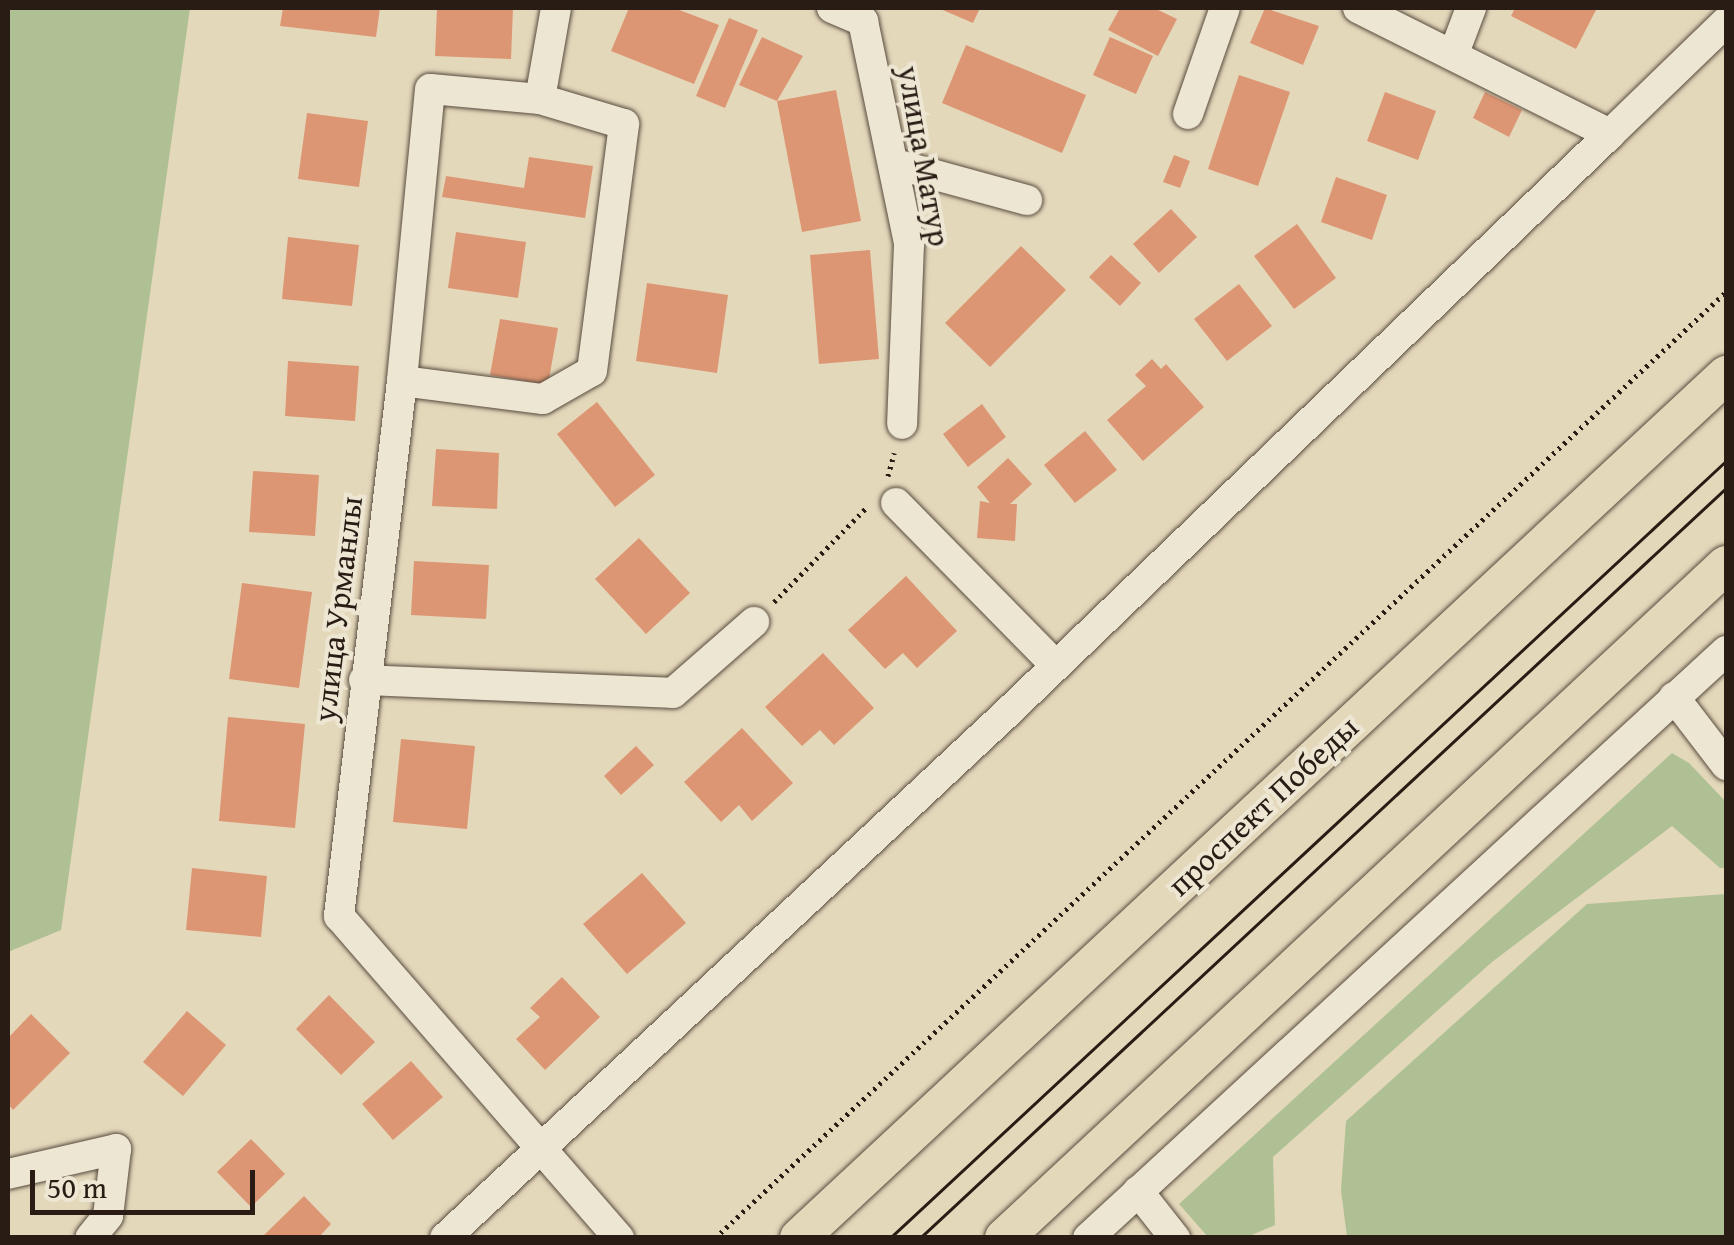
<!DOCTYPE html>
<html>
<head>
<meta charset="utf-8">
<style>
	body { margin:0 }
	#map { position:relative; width:1734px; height:1245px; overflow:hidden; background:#e4d8bb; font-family:"Gentium Book Plus",serif }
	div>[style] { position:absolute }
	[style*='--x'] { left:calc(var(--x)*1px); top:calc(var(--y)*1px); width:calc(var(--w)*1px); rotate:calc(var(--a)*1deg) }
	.green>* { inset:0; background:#afc094 }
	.building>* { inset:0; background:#dd9673 }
	.path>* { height:5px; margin-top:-2.5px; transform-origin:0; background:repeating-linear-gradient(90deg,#291c14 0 2.5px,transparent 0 7.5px) }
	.roads { filter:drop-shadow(0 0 2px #584b3e) drop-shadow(0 0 2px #584b3e) }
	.minor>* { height:30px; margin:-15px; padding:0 15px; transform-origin:15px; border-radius:15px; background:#ede6d3 }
	.major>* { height:38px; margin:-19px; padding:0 19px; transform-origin:19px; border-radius:19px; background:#e4d8bb }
	.tram>* { height:2.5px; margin:-1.25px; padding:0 1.25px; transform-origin:1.25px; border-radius:1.25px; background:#291c14 }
	span { translate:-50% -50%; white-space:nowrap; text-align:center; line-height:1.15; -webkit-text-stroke:8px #ede6d3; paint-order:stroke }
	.street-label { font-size:32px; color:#291c14 }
	.frame { position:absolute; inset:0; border:10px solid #291c14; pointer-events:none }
	.scale { position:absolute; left:30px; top:1170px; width:225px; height:45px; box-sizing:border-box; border:5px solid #291c14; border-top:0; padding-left:12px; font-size:30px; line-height:35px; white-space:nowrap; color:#291c14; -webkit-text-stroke:8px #ede6d3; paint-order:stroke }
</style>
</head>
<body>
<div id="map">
	<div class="green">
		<div style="clip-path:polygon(8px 8px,190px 8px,61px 930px,8px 952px)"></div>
		<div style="clip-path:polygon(1672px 753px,1689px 763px,1726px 802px,1726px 868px,1720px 868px,1672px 826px,1492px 962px,1273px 1157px,1275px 1225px,1247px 1237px,1208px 1237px,1179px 1204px)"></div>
		<div style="clip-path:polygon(1726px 894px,1726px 1237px,1347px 1237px,1341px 1190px,1346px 1121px,1587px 904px)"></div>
	</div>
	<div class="building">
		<div style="clip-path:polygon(283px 8px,380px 8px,376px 37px,280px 26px)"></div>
		<div style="clip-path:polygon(437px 8px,513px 8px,511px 59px,435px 56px)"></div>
		<div style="clip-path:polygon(629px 8px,674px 8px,719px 25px,694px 84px,611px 51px)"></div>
		<div style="clip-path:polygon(938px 8px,980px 8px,973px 23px)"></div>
		<div style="clip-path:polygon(1120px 8px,1154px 8px,1177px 19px,1158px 56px,1108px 30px)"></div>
		<div style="clip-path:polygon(1265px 8px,1319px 26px,1303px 65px,1250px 43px)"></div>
		<div style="clip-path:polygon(1515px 8px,1597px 8px,1576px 49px,1511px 16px)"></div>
		<div style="clip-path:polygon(729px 18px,758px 30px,725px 108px,696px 96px)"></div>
		<div style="clip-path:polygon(762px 37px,803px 56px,777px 101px,739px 85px)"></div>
		<div style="clip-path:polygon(1110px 37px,1153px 56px,1136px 94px,1093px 75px)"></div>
		<div style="clip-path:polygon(966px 45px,1086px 95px,1062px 153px,942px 103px)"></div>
		<div style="clip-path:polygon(1239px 75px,1290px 92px,1258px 186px,1208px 169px)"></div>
		<div style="clip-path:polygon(836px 90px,861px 221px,802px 232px,777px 101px)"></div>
		<div style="clip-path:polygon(1385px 92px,1436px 111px,1418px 160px,1367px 141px)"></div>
		<div style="clip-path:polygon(1485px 92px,1522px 110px,1509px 137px,1473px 118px)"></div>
		<div style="clip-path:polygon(307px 113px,368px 121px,359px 187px,298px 179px)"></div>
		<div style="clip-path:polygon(1174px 155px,1190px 161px,1180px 188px,1163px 182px)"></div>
		<div style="clip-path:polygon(529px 157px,593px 166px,585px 218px,442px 197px,446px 176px,524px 188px)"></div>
		<div style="clip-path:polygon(1336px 177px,1387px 195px,1372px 240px,1321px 222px)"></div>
		<div style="clip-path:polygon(1171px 209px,1197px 237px,1159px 273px,1133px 244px)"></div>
		<div style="clip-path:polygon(1297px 224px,1336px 278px,1294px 309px,1254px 256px)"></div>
		<div style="clip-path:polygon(456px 232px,526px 242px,518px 298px,448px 288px)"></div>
		<div style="clip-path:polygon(288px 237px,359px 245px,352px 306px,282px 299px)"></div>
		<div style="clip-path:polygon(1021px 246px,1066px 290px,990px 367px,945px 323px)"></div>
		<div style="clip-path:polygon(870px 250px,879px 359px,819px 364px,810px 255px)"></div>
		<div style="clip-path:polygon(1111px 255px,1141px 283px,1120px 306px,1089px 277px)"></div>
		<div style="clip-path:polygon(647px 283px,728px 295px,717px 373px,636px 361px)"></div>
		<div style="clip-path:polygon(1239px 284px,1272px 326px,1227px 361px,1194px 319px)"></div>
		<div style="clip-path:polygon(500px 319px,558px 328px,548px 385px,490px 375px)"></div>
		<div style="clip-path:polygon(1152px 359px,1161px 369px,1166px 364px,1204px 407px,1143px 461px,1107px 420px,1146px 386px,1135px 375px)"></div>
		<div style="clip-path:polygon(288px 361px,359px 366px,355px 421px,285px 416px)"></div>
		<div style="clip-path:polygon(597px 402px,655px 475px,615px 507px,557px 434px)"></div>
		<div style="clip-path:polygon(982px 404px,1006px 437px,968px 467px,943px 434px)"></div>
		<div style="clip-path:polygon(1085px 431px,1117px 470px,1075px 503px,1044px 465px)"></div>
		<div style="clip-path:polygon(436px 449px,499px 453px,497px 509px,432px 506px)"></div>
		<div style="clip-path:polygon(1008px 458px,1032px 484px,1010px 504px,1017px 504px,1015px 541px,977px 538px,980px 501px,990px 503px,977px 487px)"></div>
		<div style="clip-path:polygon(253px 471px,319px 475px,315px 536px,249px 532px)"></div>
		<div style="clip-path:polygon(639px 538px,690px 593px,646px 634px,595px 579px)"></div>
		<div style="clip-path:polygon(414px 561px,489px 565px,486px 619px,411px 615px)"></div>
		<div style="clip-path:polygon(906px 576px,957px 631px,917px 668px,903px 653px,885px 669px,848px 630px)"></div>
		<div style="clip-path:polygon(242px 583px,312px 592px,299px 688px,229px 679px)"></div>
		<div style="clip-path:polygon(823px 653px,874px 708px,834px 745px,820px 730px,802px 746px,765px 707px)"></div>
		<div style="clip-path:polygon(228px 717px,305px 724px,295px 828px,219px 821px)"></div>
		<div style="clip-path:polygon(742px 728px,793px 783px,752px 821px,739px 805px,721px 822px,684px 782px)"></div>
		<div style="clip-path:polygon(401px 739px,475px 746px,467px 829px,393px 822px)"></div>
		<div style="clip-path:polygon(636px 746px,654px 765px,621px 795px,604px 776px)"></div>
		<div style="clip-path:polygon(192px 868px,267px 876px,261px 937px,186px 930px)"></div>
		<div style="clip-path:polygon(642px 873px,686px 923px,627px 974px,583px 924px)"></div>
		<div style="clip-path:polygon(562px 977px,600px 1017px,545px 1070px,516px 1039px,540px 1017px,530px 1008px)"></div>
		<div style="clip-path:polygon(329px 995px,375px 1042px,341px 1075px,296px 1029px)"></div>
		<div style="clip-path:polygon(187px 1011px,226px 1045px,183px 1096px,143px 1062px)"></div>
		<div style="clip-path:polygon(31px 1014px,70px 1053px,13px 1110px,8px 1104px,8px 1038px)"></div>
		<div style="clip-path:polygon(411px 1061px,443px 1097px,393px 1140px,362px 1104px)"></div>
		<div style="clip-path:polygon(251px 1139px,285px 1174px,251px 1207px,217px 1172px)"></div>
		<div style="clip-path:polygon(304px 1196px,331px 1224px,318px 1238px,261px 1238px)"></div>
	</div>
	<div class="path">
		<div style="--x:888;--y:476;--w:24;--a:-75"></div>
		<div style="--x:774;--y:602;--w:134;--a:-45.6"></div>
		<div style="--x:715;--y:1238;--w:1385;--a:-43.1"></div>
	</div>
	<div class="roads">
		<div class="minor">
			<div style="--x:556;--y:8;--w:92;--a:100"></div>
			<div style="--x:540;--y:99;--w:110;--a:-174.8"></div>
			<div style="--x:430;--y:89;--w:293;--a:95.5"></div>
			<div style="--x:402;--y:381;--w:539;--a:96.72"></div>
			<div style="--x:339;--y:916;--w:427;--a:49"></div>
			<div style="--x:832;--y:8;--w:34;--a:23"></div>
			<div style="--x:863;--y:21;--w:228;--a:78.3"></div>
			<div style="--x:909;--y:244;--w:180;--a:92.2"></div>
			<div style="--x:1358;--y:8;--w:282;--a:26.6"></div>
			<div style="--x:1610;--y:134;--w:161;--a:-44"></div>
			<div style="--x:1454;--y:53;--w:48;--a:-69.3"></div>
			<div style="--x:1188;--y:114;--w:112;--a:-70.8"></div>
			<div style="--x:895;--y:164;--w:137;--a:15.3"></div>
			<div style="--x:402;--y:381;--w:142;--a:7.3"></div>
			<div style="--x:543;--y:399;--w:56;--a:-29.7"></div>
			<div style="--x:592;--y:371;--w:249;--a:-82.6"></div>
			<div style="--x:624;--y:124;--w:88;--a:-163.4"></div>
			<div style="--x:896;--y:503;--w:228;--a:45.5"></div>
			<div style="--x:364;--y:680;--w:309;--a:2.4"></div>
			<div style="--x:673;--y:693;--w:108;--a:-41.2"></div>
			<div style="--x:1674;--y:697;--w:86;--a:52.6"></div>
			<div style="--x:8;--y:1174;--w:111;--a:-13"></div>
			<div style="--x:116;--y:1149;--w:67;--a:96.8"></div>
			<div style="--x:108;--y:1216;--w:28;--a:129"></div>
			<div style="--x:1138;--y:1191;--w:60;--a:51.8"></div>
			<div style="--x:445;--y:1238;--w:770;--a:-43.05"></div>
			<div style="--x:1008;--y:712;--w:835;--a:-43.83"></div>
			<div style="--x:1088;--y:1238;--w:867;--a:-42.62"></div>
		</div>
		<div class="major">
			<div style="--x:799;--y:1238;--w:1267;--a:-42.95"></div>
			<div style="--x:1004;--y:1238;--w:987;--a:-42.99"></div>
		</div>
	</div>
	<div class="tram">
		<div style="--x:890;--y:1238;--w:1141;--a:-42.91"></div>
		<div style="--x:920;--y:1238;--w:1101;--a:-42.94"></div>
	</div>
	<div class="street-label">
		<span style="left:924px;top:156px;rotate:80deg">улица Матур</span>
		<span style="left:338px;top:609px;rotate:-83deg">улица Урманлы</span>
		<span style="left:1263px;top:806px;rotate:-43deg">проспект Победы</span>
	</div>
	<div class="frame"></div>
	<div class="scale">50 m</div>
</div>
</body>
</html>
